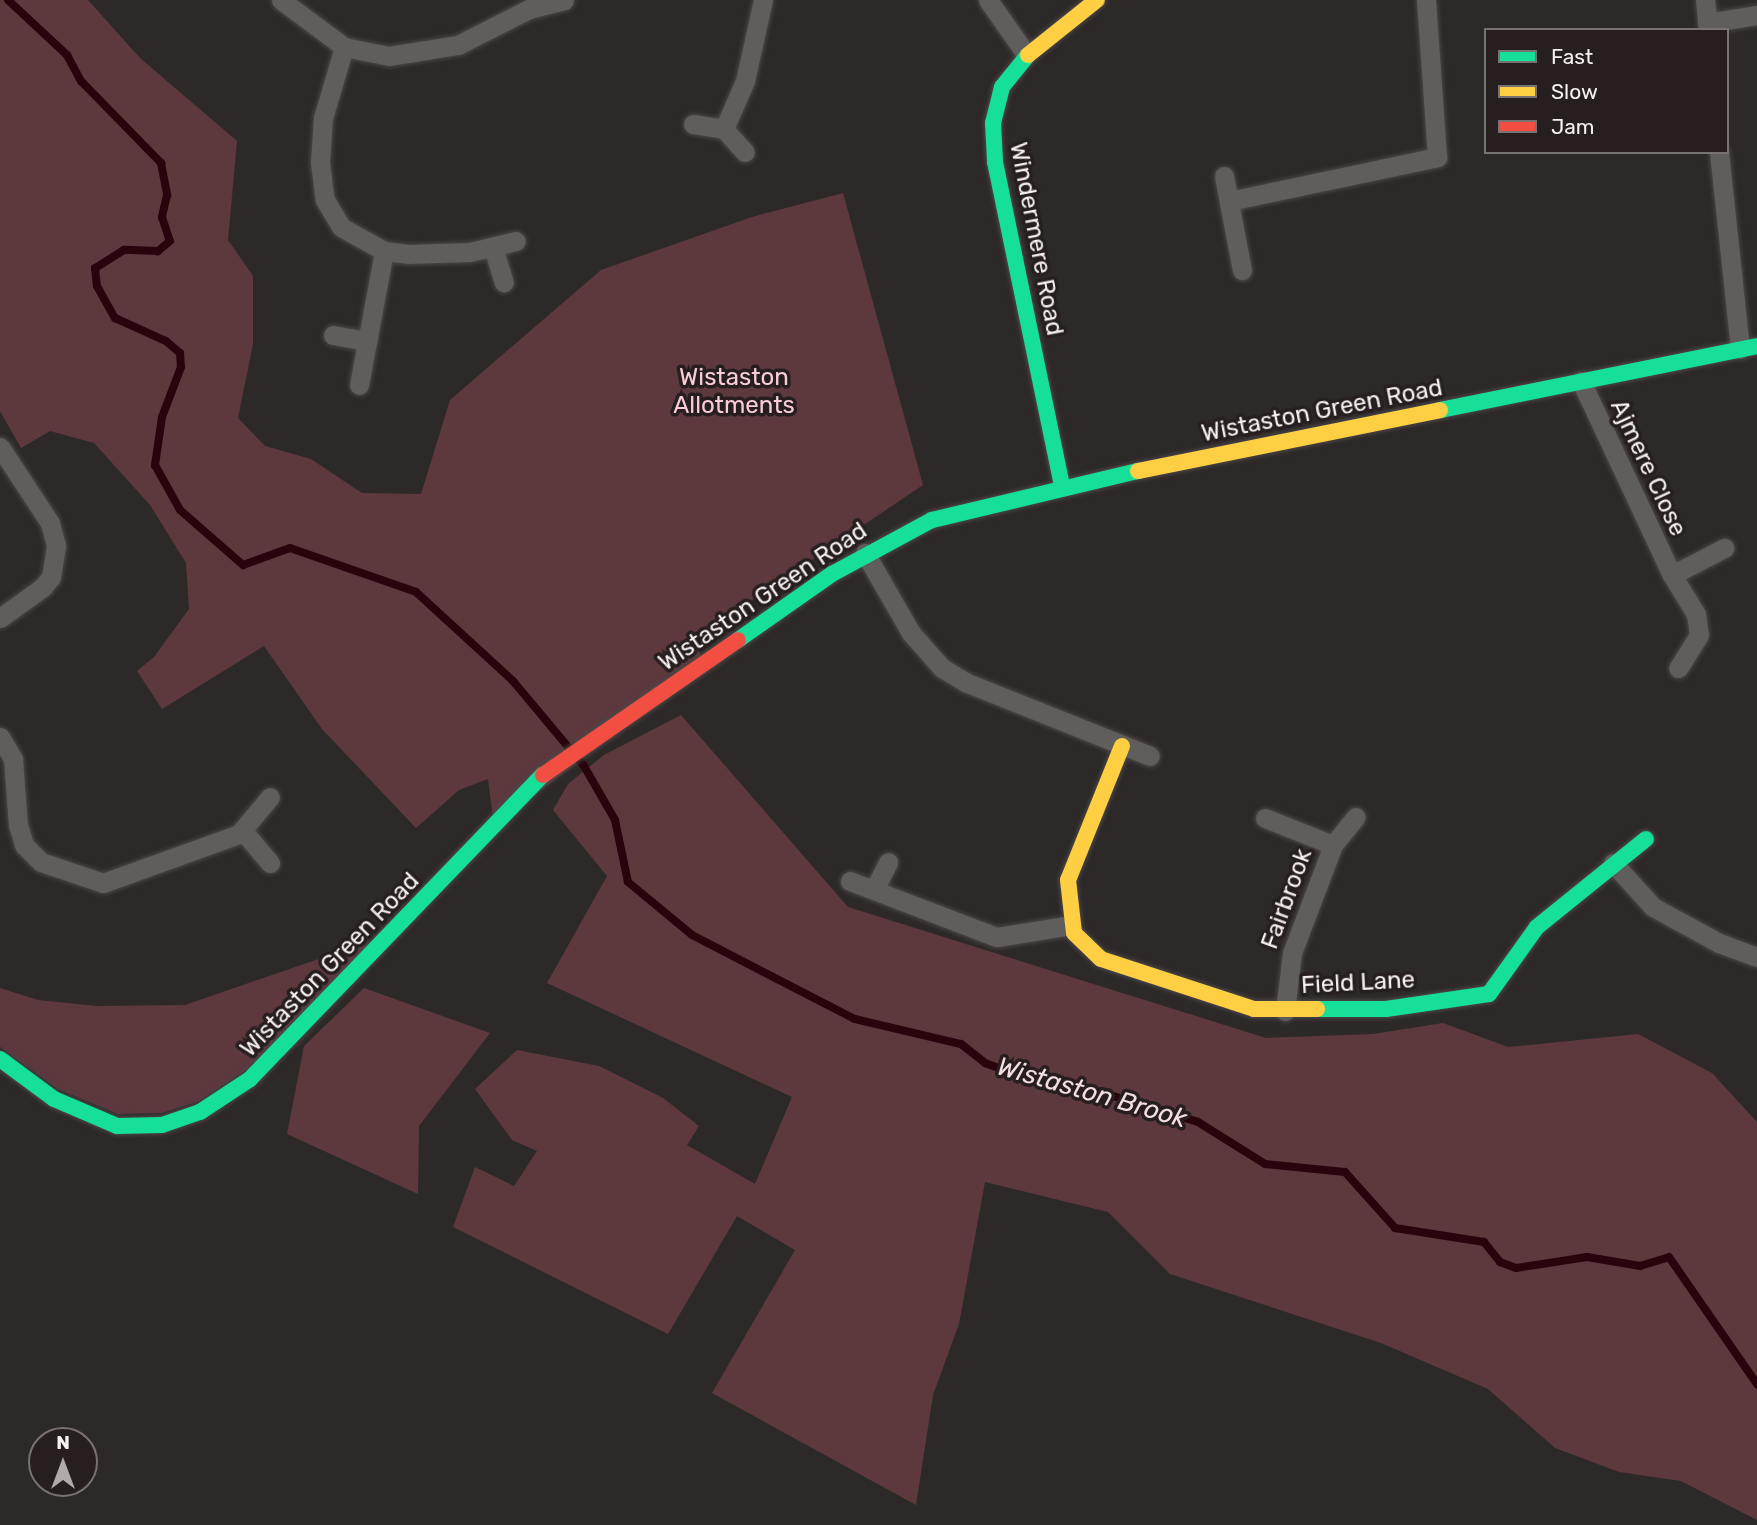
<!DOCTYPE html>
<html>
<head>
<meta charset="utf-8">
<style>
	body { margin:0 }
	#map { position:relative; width:1757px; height:1525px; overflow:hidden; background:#2e2929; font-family:Rubik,sans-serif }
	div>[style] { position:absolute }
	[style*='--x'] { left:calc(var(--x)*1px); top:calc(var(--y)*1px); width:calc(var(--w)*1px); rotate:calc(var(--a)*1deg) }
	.green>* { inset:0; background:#5d393e }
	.stream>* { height:8px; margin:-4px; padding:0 4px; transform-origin:4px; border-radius:4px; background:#2a040d }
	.roads { filter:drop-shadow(0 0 2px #4b4747) drop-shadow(0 0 2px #4b4747) }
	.street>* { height:19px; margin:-9.5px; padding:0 9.5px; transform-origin:9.5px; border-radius:9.5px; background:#605d5d }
	.fast>* { height:16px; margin:-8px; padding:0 8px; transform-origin:8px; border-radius:8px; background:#16e098 }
	.slow>* { height:16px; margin:-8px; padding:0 8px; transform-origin:8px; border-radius:8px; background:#ffcf43 }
	.jam>* { height:16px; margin:-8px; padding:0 8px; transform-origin:8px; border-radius:8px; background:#f24e42 }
	span { translate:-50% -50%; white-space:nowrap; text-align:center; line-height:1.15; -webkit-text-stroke:7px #261e1f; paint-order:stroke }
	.street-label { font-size:24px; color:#f6f0f1 }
	.park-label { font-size:24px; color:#f9ced3 }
	.water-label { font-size:26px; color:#f4dee0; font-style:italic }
	.legend { position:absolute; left:1484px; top:28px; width:245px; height:126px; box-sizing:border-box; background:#261e1f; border:2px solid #797273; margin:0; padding:9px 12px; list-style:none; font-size:21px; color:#f6f0f1 }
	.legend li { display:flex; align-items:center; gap:14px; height:35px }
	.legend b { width:35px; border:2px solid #797273 }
	.north { position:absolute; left:28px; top:1427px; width:70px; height:70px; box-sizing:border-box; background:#261e1f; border:2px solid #797273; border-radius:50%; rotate:0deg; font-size:19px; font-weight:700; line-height:28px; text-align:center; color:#f6f0f1 }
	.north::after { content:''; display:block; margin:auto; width:24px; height:32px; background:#b0aaab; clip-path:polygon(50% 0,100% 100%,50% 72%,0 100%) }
</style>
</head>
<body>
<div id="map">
	<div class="green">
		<div style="clip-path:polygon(0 0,88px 0,140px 58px,237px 141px,228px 240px,253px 276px,253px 344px,238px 418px,265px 446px,311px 459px,362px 493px,421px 494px,450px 400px,601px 270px,752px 217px,843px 193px,923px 485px,693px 640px,706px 665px,494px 826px,488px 779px,459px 790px,416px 828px,322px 729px,264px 646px,162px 709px,137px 671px,154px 657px,189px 609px,186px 563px,150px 505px,94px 443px,50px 431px,21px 448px,0 411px)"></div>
		<div style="clip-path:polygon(681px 715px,848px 907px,1266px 1038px,1373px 1034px,1443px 1023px,1508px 1047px,1638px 1034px,1712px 1073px,1757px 1122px,1757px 1520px,1681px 1481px,1619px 1472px,1555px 1448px,1488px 1389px,1381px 1343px,1170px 1274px,1108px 1212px,985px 1182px,959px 1324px,933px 1395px,916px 1505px,712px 1393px,795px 1250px,737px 1216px,668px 1334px,453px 1227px,475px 1167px,514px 1186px,537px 1151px,512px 1140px,475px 1089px,517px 1050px,599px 1066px,663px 1098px,699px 1126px,687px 1145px,755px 1184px,792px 1097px,547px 983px,607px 876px,553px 810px,568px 784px,604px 755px)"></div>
		<div style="clip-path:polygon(371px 941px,249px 1068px,199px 1101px,162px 1113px,118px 1114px,58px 1089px,0 1047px,0 988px,38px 1000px,97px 1006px,185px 1005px)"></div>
		<div style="clip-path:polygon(364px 988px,490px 1033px,419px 1126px,418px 1194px,287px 1134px,304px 1046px)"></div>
	</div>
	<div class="stream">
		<div style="--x:8;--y:0;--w:81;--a:43"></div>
		<div style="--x:67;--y:55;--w:30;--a:62"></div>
		<div style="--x:81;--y:81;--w:115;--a:45.7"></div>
		<div style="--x:161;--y:163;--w:33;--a:79"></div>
		<div style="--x:167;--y:195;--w:23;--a:103"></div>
		<div style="--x:162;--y:217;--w:25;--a:72"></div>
		<div style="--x:170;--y:241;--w:16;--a:140"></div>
		<div style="--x:158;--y:251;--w:34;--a:-178"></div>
		<div style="--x:124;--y:250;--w:34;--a:148"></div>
		<div style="--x:95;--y:268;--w:18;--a:84"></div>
		<div style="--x:97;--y:286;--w:37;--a:61"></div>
		<div style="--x:115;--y:318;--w:56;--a:24.3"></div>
		<div style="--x:166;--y:341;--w:18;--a:41"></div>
		<div style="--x:180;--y:353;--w:14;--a:86"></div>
		<div style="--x:181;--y:367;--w:53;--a:110.8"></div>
		<div style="--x:162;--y:417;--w:49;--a:98.3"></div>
		<div style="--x:155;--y:465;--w:51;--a:60.9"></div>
		<div style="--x:180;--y:510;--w:84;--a:41.1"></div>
		<div style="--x:243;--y:565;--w:50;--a:-19.9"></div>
		<div style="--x:290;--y:548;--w:133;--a:19.2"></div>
		<div style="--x:416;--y:592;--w:132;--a:42.5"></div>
		<div style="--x:513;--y:681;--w:111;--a:50.1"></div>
		<div style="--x:584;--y:766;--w:62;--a:60.1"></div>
		<div style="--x:615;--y:820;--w:63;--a:78.2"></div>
		<div style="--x:628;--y:882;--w:83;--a:39.6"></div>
		<div style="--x:692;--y:935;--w:183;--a:27.3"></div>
		<div style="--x:855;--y:1019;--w:109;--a:13.3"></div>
		<div style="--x:961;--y:1044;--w:31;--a:38"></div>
		<div style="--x:985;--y:1063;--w:40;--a:20.2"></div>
		<div style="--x:1023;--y:1077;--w:38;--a:5"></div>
		<div style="--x:1061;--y:1080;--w:143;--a:17"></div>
		<div style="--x:1198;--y:1122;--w:79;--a:32.1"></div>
		<div style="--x:1265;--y:1164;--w:80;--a:5.7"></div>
		<div style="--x:1345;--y:1172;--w:75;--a:48.2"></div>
		<div style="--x:1395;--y:1228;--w:90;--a:8.9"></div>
		<div style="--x:1484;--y:1242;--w:26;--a:51"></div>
		<div style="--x:1500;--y:1262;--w:17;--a:21"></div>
		<div style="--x:1516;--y:1268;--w:72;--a:-8.8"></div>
		<div style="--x:1587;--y:1257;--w:54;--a:9.6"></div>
		<div style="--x:1640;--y:1266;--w:30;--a:-17"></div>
		<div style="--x:1669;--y:1257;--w:155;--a:55.3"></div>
	</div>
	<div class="roads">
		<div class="street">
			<div style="--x:281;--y:0;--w:79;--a:36.7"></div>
			<div style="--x:344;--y:47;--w:46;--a:11.3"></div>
			<div style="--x:389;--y:56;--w:70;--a:-9.1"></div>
			<div style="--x:458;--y:45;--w:80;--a:-26.9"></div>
			<div style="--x:529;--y:9;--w:36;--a:-14"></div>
			<div style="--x:988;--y:0;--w:66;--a:54.9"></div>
			<div style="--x:1705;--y:0;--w:30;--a:84"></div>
			<div style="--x:1707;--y:23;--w:51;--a:-9.1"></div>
			<div style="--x:344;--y:47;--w:74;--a:106.5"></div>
			<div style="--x:323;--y:118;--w:44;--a:93.9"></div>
			<div style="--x:320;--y:162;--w:38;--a:83"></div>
			<div style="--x:325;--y:200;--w:31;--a:59"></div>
			<div style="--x:341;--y:227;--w:49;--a:29.2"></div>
			<div style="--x:384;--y:251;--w:24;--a:7"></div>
			<div style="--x:408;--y:254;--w:62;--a:-1.8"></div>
			<div style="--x:470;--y:252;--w:47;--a:-13.4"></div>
			<div style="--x:693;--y:124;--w:31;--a:9"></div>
			<div style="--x:724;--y:129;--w:31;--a:48"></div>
			<div style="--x:724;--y:129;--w:52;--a:-66.4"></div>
			<div style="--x:745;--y:81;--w:83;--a:-77.5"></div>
			<div style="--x:1719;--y:152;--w:198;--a:83.9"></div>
			<div style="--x:1224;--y:176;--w:96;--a:79.2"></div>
			<div style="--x:1229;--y:201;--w:213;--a:-11.9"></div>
			<div style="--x:1437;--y:157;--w:157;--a:-94"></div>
			<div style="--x:493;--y:247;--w:37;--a:73"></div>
			<div style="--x:333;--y:335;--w:35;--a:10"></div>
			<div style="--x:1581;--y:381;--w:214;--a:64.9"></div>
			<div style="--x:1672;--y:575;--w:46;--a:58.4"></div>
			<div style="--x:1696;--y:614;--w:21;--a:82"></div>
			<div style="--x:1699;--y:635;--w:39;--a:122"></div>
			<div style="--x:359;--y:385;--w:136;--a:-79.4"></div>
			<div style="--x:0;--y:447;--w:91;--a:56.7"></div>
			<div style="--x:50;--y:523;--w:24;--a:75"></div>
			<div style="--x:56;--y:546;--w:31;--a:99"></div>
			<div style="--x:51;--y:577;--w:13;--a:129"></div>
			<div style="--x:43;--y:587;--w:53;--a:144.2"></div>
			<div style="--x:865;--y:553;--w:92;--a:60.1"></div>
			<div style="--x:911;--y:633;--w:47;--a:48.5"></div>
			<div style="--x:942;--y:668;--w:27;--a:31"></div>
			<div style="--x:965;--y:682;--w:199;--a:21.8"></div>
			<div style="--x:1672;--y:575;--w:59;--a:-27.4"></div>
			<div style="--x:0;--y:737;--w:26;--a:59"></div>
			<div style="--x:13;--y:759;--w:66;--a:85.7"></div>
			<div style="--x:18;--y:825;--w:21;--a:73"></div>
			<div style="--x:24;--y:845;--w:24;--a:45"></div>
			<div style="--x:41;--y:862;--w:65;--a:18.7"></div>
			<div style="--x:103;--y:883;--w:145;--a:-19.8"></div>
			<div style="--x:239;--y:834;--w:48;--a:-50"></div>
			<div style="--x:1265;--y:818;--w:73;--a:21.7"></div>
			<div style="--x:243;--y:831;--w:42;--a:49.8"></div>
			<div style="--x:1613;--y:863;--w:59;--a:47.7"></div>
			<div style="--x:1653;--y:907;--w:75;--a:28.6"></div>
			<div style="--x:1719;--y:943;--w:40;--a:20.2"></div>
			<div style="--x:850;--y:881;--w:157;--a:20.9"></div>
			<div style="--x:997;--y:937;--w:75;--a:-9.2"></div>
			<div style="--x:875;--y:888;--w:29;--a:-63"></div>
			<div style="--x:1285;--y:1011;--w:58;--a:-83.1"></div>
			<div style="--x:1292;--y:953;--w:116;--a:-69.2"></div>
			<div style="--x:1333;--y:845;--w:36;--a:-51"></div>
		</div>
		<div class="fast">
			<div style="--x:1028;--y:55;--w:41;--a:129.1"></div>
			<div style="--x:1002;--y:87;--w:37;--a:104"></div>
			<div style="--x:993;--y:123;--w:39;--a:87"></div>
			<div style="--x:995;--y:162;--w:331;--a:78.3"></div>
			<div style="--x:1440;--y:410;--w:323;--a:-11.4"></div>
			<div style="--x:738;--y:640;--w:115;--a:-35.1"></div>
			<div style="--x:832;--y:574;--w:114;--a:-28.4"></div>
			<div style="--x:932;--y:520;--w:212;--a:-13.4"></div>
			<div style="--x:1317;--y:1009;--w:69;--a:0"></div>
			<div style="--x:1386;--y:1009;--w:104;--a:-8.3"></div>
			<div style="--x:1489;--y:994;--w:82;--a:-54.4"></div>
			<div style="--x:1537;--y:927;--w:140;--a:-38.9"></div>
			<div style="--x:0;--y:1059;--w:67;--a:36.5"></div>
			<div style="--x:54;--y:1099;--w:69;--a:23.2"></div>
			<div style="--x:117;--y:1126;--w:45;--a:-1.3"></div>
			<div style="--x:162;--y:1125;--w:40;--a:-18.9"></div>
			<div style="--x:200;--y:1112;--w:60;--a:-33.4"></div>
			<div style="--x:250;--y:1079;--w:422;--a:-46.1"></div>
		</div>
		<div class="slow">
			<div style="--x:1028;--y:55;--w:88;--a:-38.6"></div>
			<div style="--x:1138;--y:471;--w:308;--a:-11.4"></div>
			<div style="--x:1122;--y:746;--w:144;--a:111.9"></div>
			<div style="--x:1068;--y:880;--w:53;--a:83.5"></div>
			<div style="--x:1074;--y:933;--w:37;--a:44"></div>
			<div style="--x:1101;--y:959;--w:161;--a:18.1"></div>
			<div style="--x:1254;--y:1009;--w:63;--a:0"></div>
		</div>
		<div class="jam">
			<div style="--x:543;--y:775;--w:237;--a:-34.7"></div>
		</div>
	</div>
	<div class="street-label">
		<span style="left:1036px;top:239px;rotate:79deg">Windermere Road</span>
		<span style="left:1322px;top:411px;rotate:-11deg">Wistaston Green Road</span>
		<span style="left:1648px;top:468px;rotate:65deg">Ajmere Close</span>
		<span style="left:763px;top:597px;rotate:-34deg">Wistaston Green Road</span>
		<span style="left:1287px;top:899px;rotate:-70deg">Fairbrook</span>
		<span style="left:330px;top:965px;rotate:-46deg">Wistaston Green Road</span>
		<span style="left:1358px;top:983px;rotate:-3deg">Field Lane</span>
	</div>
	<div class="park-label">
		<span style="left:734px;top:392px">Wistaston<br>Allotments</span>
	</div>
	<div class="water-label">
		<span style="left:1092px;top:1093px;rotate:16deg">Wistaston Brook</span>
	</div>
	<ul class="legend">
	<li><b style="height:9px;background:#16e098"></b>Fast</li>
	<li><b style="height:9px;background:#ffcf43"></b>Slow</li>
	<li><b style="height:9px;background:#f24e42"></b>Jam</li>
	</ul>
	<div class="north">N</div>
</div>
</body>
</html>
